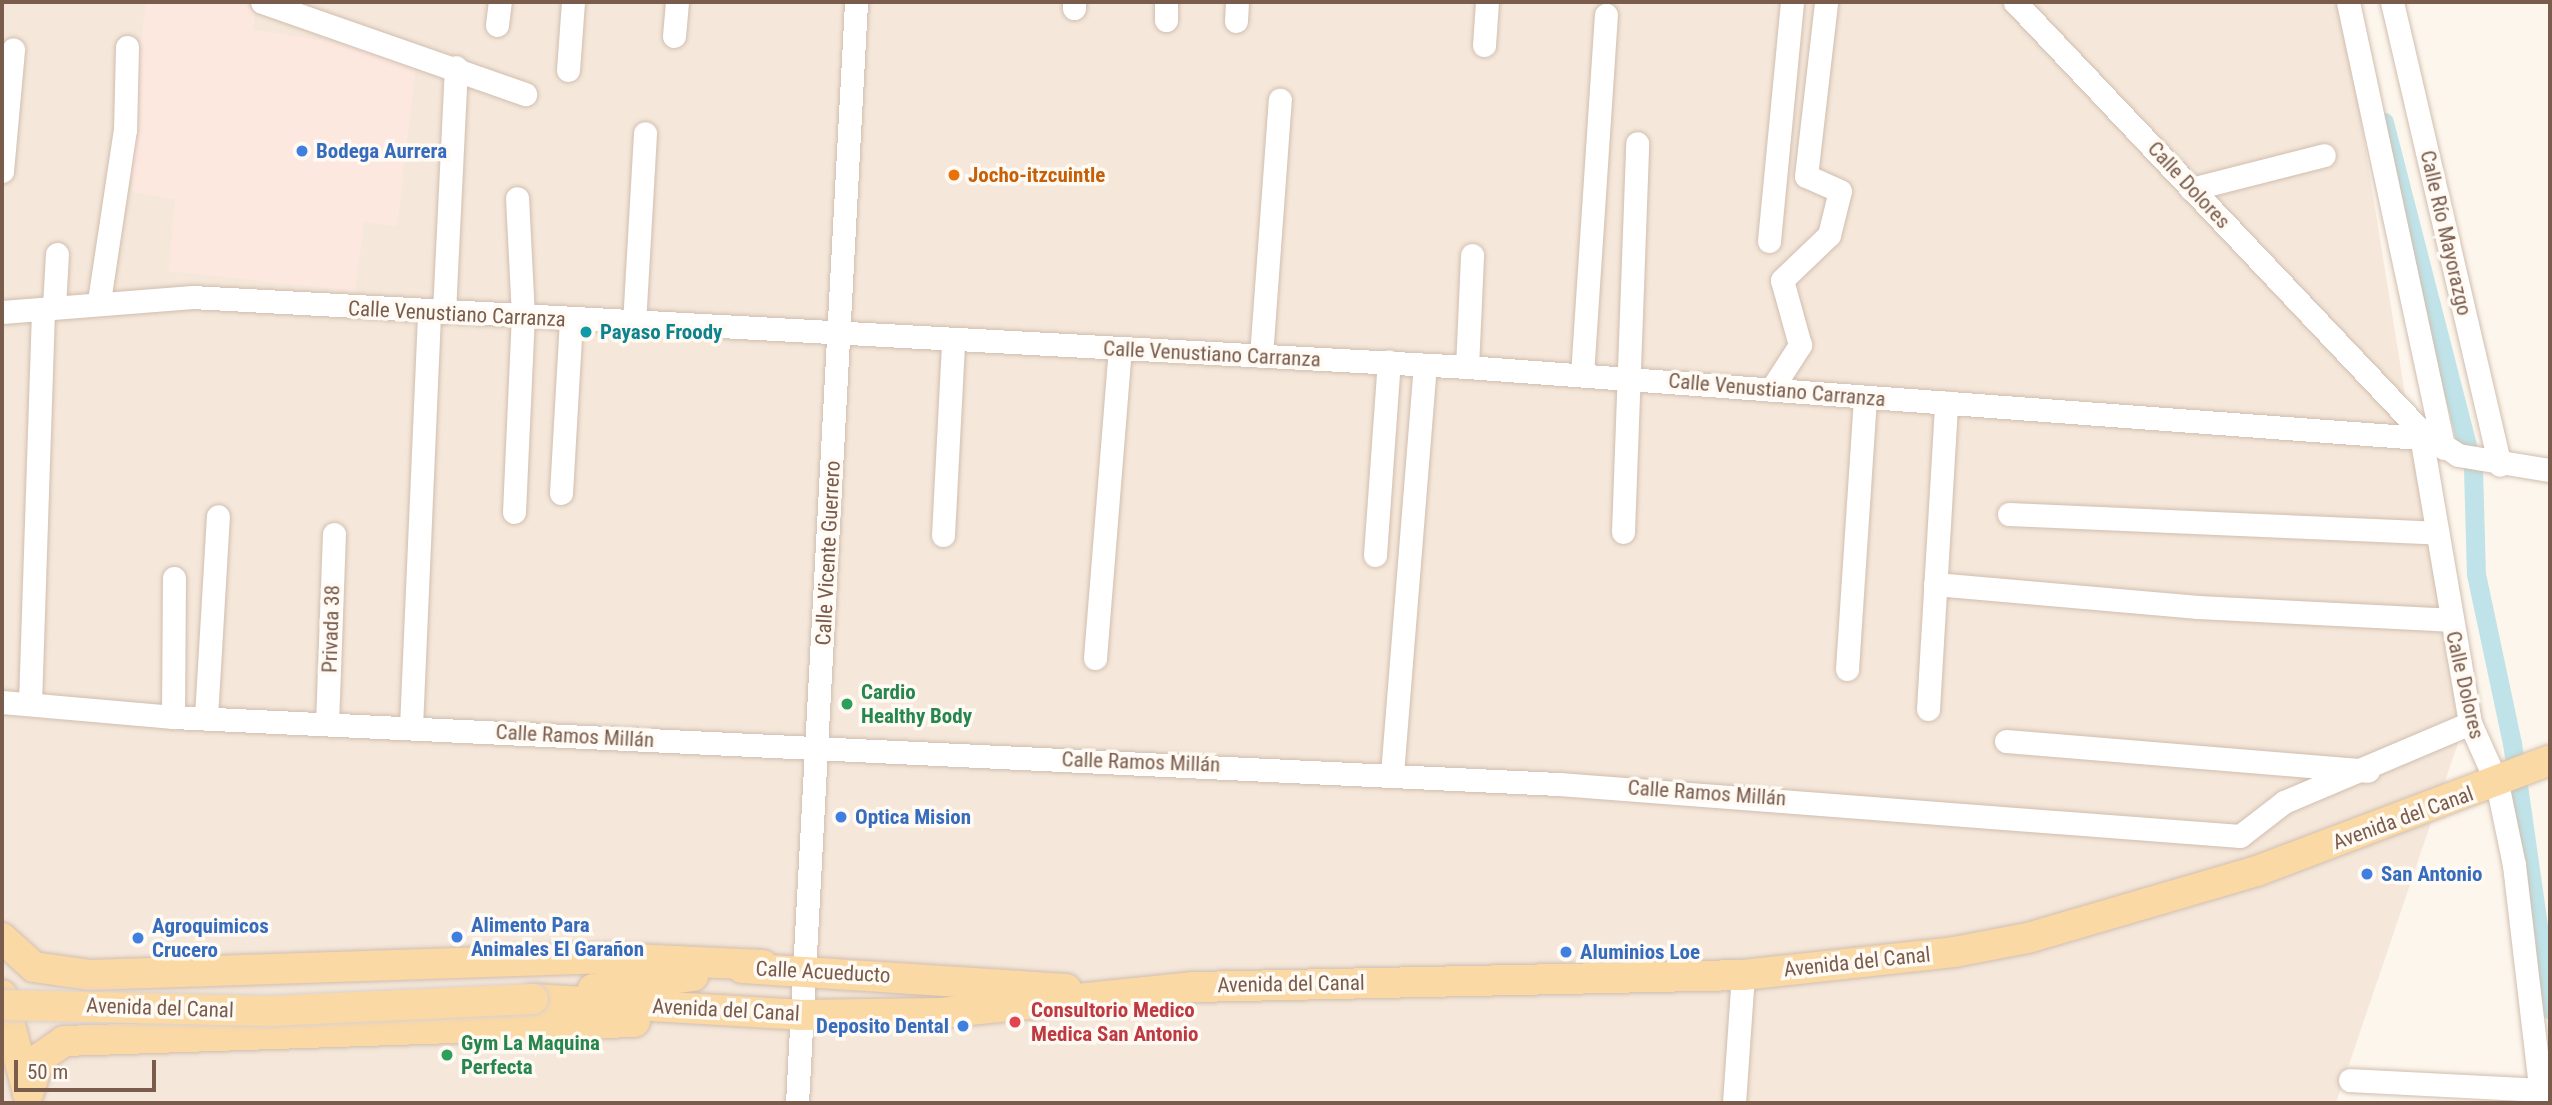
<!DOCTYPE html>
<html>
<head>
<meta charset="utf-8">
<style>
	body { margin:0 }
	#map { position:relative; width:2552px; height:1105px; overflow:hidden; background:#fdf6ec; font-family:"Roboto Condensed",sans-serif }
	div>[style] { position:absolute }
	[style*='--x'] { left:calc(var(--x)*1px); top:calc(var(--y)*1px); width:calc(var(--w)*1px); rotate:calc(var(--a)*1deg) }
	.residential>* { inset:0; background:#f5e8da }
	.commercial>* { inset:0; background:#fde8e0 }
	.canal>* { height:19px; margin:-9.5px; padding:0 9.5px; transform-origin:9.5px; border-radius:9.5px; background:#bfe3e8 }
	.roads { filter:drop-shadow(0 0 2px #d1beb0) drop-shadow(0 0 2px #d1beb0) }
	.minor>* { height:23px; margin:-11.5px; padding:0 11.5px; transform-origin:11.5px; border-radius:11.5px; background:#fff }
	.major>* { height:30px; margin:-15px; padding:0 15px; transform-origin:15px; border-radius:15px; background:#fbd9a5 }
	.bridges { filter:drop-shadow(0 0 2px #dad1cd) drop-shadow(0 0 2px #dad1cd) }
	.major-bridge>* { height:30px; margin:-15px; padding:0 15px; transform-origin:15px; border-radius:15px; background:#fbd9a5 }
	.dots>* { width:19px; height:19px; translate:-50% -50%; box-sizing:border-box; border:4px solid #fffaf3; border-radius:50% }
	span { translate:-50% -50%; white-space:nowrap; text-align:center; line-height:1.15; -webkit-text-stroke:7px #fffaf3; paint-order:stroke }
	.shop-label { font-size:21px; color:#366cbe; font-weight:700 }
	.left { translate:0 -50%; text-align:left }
	.right { translate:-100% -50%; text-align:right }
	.food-label { font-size:21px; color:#c56008; font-weight:700 }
	.street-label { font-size:21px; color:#7a5c4d }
	.culture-label { font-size:21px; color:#0d838f; font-weight:700 }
	.leisure-label { font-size:21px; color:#27864d; font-weight:700 }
	.health-label { font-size:21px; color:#be3a42; font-weight:700 }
	.frame { position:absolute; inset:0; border:4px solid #7a5c4d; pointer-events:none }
	.scale { position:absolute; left:14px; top:1060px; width:142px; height:32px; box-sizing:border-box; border:4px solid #7a5c4d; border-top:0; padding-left:9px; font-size:21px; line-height:24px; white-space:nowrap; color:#7a5c4d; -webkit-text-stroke:5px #fffaf3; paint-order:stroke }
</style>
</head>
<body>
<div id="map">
	<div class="residential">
		<div style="clip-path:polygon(2px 2px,2342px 2px,2460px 737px,2336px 1103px,2px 1103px)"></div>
	</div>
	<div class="commercial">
		<div style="clip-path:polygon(146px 2px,256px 5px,253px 30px,417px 55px,397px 226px,364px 222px,355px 291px,169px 271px,175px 199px,132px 192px,133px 178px,123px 177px)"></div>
	</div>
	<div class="canal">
		<div style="--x:2384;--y:122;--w:357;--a:75.6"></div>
		<div style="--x:2473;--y:468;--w:106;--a:88.4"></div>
		<div style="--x:2476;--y:574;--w:173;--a:78"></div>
		<div style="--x:2512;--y:743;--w:269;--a:81.9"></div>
	</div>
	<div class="roads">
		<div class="minor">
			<div style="--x:262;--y:2;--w:279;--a:19.3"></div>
			<div style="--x:1166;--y:2;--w:18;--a:90"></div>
			<div style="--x:2015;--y:2;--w:589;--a:46.58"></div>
			<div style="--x:2420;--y:430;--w:45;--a:33.3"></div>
			<div style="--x:2458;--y:455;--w:93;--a:9.3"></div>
			<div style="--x:2348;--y:2;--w:456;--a:77.9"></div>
			<div style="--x:2392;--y:2;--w:475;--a:76.9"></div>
			<div style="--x:1074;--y:8;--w:6;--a:-90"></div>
			<div style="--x:1236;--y:21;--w:19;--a:-87"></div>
			<div style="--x:497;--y:25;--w:23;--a:-83"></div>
			<div style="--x:674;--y:36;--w:34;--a:-85"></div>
			<div style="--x:1484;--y:45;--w:43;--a:-86"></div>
			<div style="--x:568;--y:70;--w:68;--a:-85.8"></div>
			<div style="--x:2;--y:171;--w:122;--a:-84.8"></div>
			<div style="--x:2191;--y:189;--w:137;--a:-14.3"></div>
			<div style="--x:1769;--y:241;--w:240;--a:-84.5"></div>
			<div style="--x:99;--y:301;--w:173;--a:-81.4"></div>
			<div style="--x:125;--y:130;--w:83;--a:-88.6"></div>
			<div style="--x:54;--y:307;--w:53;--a:-86.8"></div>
			<div style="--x:2;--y:312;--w:191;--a:-4.5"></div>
			<div style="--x:192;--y:297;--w:1277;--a:3.14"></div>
			<div style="--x:1467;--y:367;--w:957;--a:4.26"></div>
			<div style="--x:444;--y:312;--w:245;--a:-87.2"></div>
			<div style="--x:634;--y:324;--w:191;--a:-86.7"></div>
			<div style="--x:1261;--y:356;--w:257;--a:-85.8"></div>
			<div style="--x:1467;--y:367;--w:112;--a:-87.4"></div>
			<div style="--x:1582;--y:375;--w:361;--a:-86.2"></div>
			<div style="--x:1771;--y:390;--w:54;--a:-57.2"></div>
			<div style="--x:1800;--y:345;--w:67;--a:-105.5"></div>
			<div style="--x:1782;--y:280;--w:65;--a:-43.8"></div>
			<div style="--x:1829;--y:235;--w:45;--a:-76"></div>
			<div style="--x:1840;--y:191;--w:37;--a:-156"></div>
			<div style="--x:1806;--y:176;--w:175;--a:-83.4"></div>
			<div style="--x:2420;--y:430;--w:297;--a:80.3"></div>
			<div style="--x:2470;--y:723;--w:66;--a:65.8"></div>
			<div style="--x:2497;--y:783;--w:84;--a:78.3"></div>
			<div style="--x:2514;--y:865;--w:240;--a:83.3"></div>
			<div style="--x:561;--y:493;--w:173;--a:-86.7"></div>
			<div style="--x:514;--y:512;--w:196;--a:-87.4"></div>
			<div style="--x:523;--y:316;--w:118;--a:-92.9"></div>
			<div style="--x:2009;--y:514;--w:427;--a:2.5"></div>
			<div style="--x:1623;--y:532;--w:389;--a:-87.9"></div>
			<div style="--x:943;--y:535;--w:193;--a:-87"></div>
			<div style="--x:1375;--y:555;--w:194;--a:-85.9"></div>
			<div style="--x:1935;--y:584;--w:264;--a:5"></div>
			<div style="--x:2198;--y:607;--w:253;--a:2.9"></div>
			<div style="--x:1095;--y:658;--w:309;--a:-85.4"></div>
			<div style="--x:1847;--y:669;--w:271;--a:-86.2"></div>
			<div style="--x:2;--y:702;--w:172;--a:5"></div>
			<div style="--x:173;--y:717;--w:1388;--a:2.77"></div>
			<div style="--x:1559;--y:784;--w:683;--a:4.37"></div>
			<div style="--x:30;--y:703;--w:394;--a:-88.1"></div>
			<div style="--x:1928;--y:709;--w:307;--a:-86.6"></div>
			<div style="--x:173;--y:717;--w:139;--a:-89.6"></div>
			<div style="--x:206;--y:717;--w:201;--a:-86.6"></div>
			<div style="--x:327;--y:724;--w:190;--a:-87.9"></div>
			<div style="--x:411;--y:727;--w:414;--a:-87.5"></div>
			<div style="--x:2006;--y:741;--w:363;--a:4.7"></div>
			<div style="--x:1392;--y:774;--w:410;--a:-85.4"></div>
			<div style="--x:2240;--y:836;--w:56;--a:-37.7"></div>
			<div style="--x:2284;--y:802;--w:202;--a:-23"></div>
			<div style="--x:2350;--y:1080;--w:191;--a:3"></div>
			<div style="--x:797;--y:1103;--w:1103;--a:-86.93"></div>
			<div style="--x:1734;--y:1103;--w:128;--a:-86"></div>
		</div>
		<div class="major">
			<div style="--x:2;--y:938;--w:43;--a:42.2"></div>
			<div style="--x:34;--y:967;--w:57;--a:8.1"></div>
			<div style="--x:90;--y:975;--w:520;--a:-1.87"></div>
			<div style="--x:610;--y:958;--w:153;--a:2.6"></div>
			<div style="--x:742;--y:968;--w:325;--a:3.7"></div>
			<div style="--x:593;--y:989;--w:101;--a:-7.4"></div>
			<div style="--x:2;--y:995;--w:101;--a:75.1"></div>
			<div style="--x:533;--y:999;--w:267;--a:3.4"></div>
			<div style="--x:800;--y:1015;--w:141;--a:-0.8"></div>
			<div style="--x:941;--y:1013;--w:254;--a:-5.9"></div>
			<div style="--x:1194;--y:987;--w:549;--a:-1.25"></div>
			<div style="--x:1743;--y:975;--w:212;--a:-6.2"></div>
			<div style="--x:1954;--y:952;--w:75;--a:-10.7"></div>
			<div style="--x:2028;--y:938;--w:239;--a:-16.3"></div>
			<div style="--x:2257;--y:871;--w:313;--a:-20.7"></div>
			<div style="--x:28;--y:1094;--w:38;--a:-72"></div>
			<div style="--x:40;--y:1058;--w:29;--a:-35"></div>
			<div style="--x:64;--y:1041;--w:571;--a:-1.91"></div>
		</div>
	</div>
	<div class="bridges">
		<div class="major-bridge">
			<div style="--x:2;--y:1005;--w:267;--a:1.3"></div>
			<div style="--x:269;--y:1011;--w:264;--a:-2.6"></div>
		</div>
	</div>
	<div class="dots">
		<div style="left:302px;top:151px;background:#3f7fe0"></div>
		<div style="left:954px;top:175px;background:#e8710a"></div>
		<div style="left:586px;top:332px;background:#0f9aa8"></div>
		<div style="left:847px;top:704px;background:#2e9e5b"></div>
		<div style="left:841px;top:817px;background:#3f7fe0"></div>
		<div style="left:2367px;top:874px;background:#3f7fe0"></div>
		<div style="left:457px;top:937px;background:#3f7fe0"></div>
		<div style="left:138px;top:938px;background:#3f7fe0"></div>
		<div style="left:1566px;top:952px;background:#3f7fe0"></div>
		<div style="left:1015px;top:1022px;background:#e0444e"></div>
		<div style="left:963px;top:1026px;background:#3f7fe0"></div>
		<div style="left:447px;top:1055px;background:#2e9e5b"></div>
	</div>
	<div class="shop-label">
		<span class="left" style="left:316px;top:151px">Bodega Aurrera</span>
		<span class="left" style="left:855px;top:817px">Optica Mision</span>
		<span class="left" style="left:2381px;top:874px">San Antonio</span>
		<span class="left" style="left:471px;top:937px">Alimento Para<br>Animales El Garañon</span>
		<span class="left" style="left:152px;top:938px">Agroquimicos<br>Crucero</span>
		<span class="left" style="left:1580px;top:952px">Aluminios Loe</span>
		<span class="right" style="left:949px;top:1026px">Deposito Dental</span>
	</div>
	<div class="food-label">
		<span class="left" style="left:968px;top:175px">Jocho-itzcuintle</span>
	</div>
	<div class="street-label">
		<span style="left:2189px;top:185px;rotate:47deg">Calle Dolores</span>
		<span style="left:2446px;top:233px;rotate:77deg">Calle Río Mayorazgo</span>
		<span style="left:457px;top:314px;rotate:3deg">Calle Venustiano Carranza</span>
		<span style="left:1212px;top:354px;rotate:3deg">Calle Venustiano Carranza</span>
		<span style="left:1777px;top:390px;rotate:5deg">Calle Venustiano Carranza</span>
		<span style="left:828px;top:553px;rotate:-87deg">Calle Vicente Guerrero</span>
		<span style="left:331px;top:629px;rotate:-88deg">Privada 38</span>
		<span style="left:2465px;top:685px;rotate:77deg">Calle Dolores</span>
		<span style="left:575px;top:736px;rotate:3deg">Calle Ramos Millán</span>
		<span style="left:1141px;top:762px;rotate:2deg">Calle Ramos Millán</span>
		<span style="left:1707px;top:793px;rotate:4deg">Calle Ramos Millán</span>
		<span style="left:2403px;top:818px;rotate:-20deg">Avenida del Canal</span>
		<span style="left:1857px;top:962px;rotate:-6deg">Avenida del Canal</span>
		<span style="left:823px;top:972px;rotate:3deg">Calle Acueducto</span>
		<span style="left:1291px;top:984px;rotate:-1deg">Avenida del Canal</span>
		<span style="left:160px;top:1008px;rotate:2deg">Avenida del Canal</span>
		<span style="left:726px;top:1010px;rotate:3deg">Avenida del Canal</span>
	</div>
	<div class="culture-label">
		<span class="left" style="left:600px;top:332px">Payaso Froody</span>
	</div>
	<div class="leisure-label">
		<span class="left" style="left:861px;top:704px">Cardio<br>Healthy Body</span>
		<span class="left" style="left:461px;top:1055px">Gym La Maquina<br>Perfecta</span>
	</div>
	<div class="health-label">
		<span class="left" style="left:1031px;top:1022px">Consultorio Medico<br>Medica San Antonio</span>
	</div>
	<div class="frame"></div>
	<div class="scale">50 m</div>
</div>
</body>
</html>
